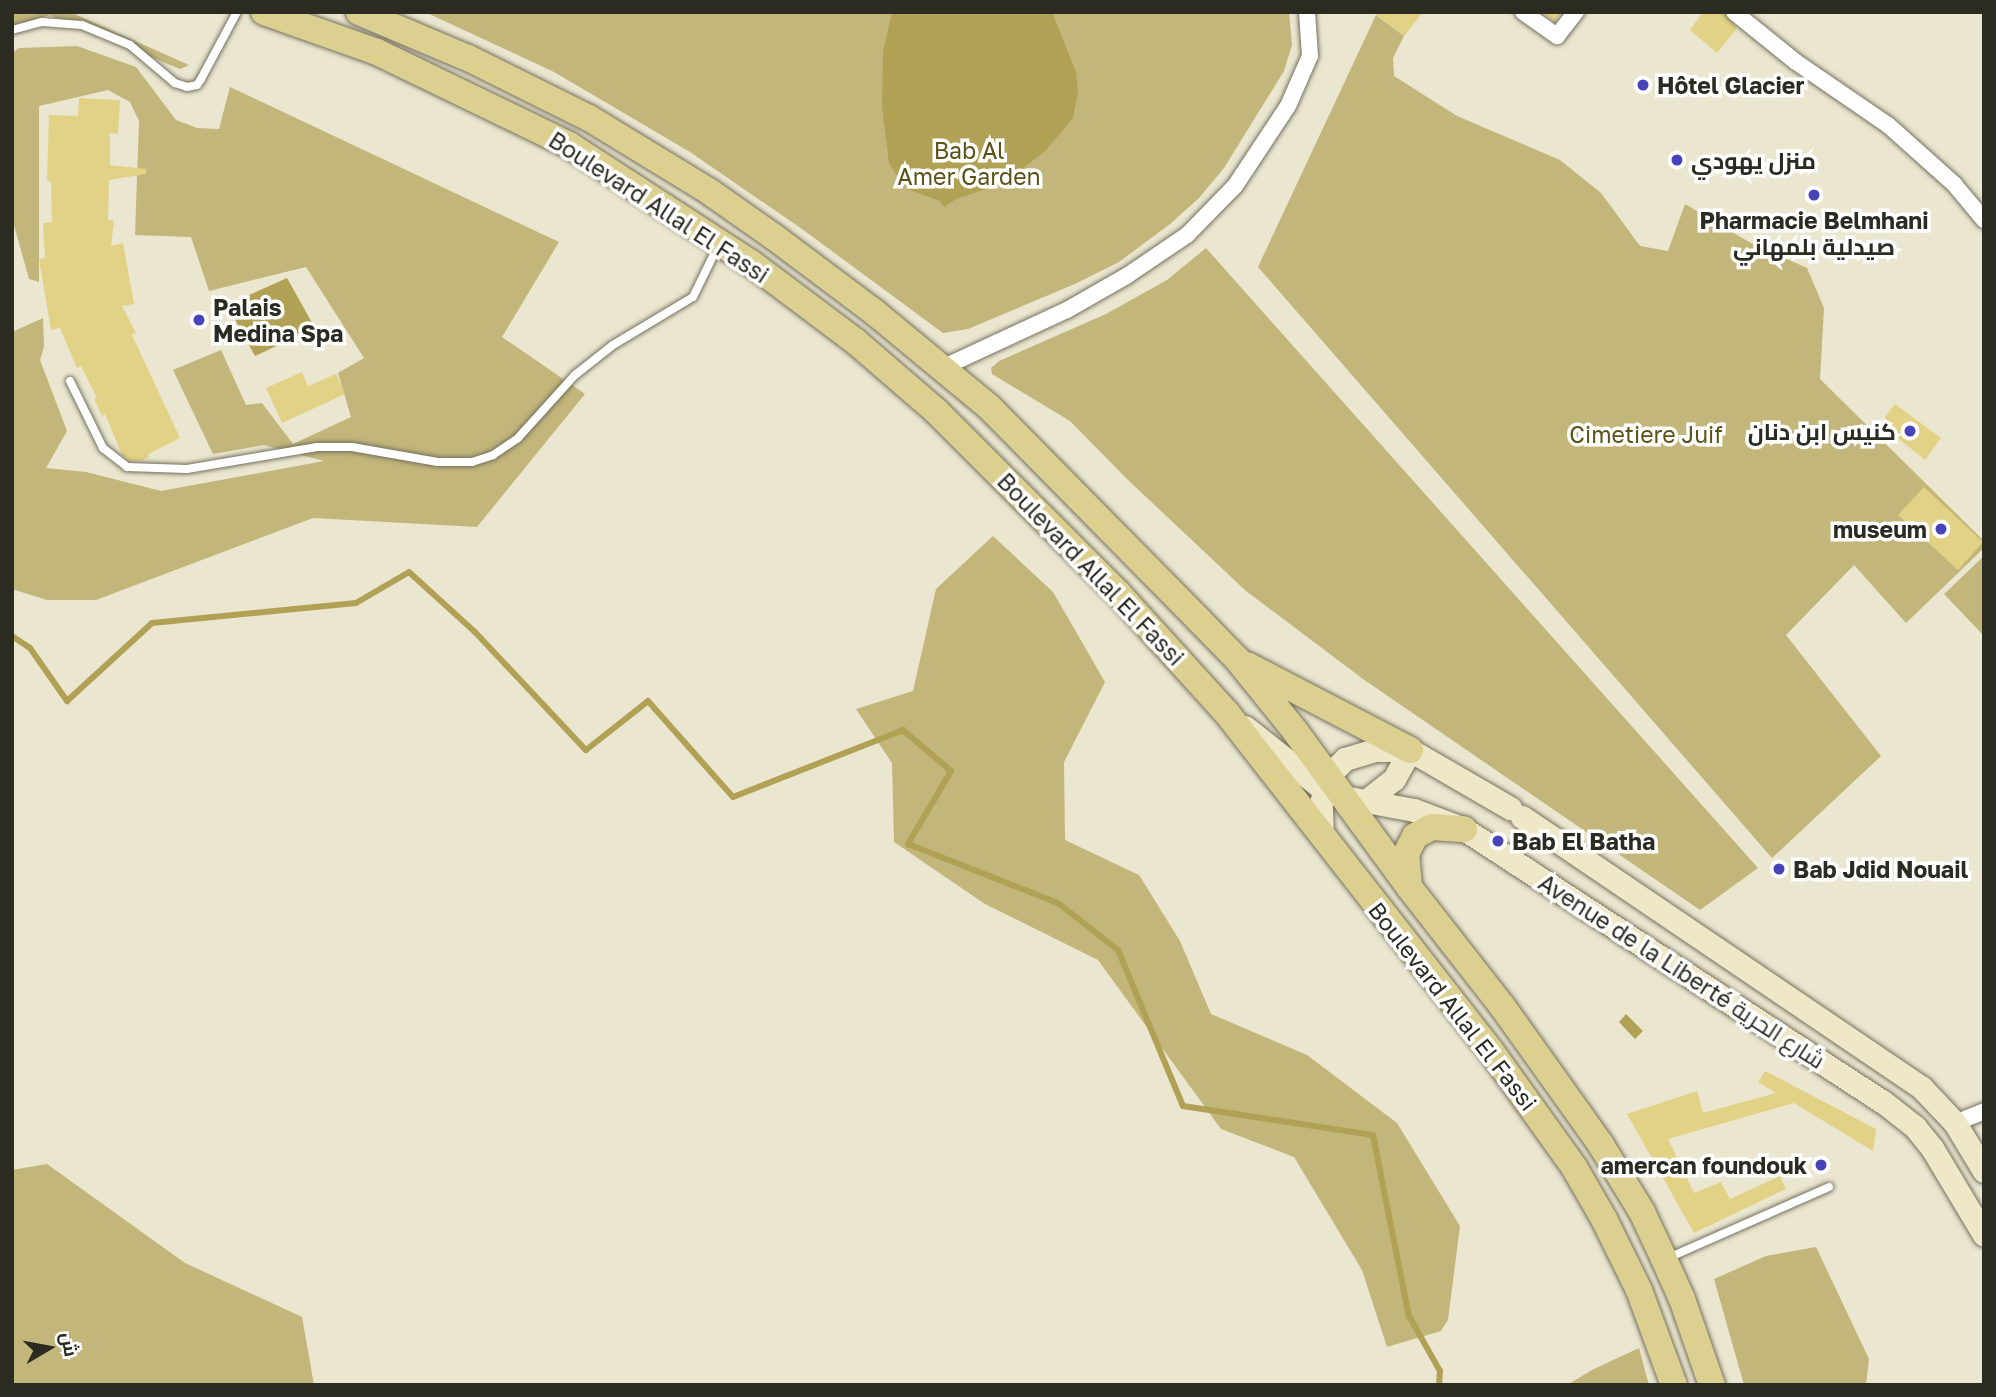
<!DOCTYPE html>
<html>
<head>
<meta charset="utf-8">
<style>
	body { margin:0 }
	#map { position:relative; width:1996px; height:1397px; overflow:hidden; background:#eae6d0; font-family:"Golos Text",Cairo,sans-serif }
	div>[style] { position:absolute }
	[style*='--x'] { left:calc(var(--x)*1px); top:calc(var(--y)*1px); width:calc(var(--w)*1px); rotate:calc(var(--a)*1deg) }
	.green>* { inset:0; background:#c2b67a }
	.water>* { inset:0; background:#b0a155 }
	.stream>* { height:6px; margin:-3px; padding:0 3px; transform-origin:3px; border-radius:3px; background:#b0a155 }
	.building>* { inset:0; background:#e2d285 }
	.roads { filter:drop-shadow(0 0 2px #75715e) drop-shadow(0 0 2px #75715e) }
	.lane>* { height:8px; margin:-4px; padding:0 4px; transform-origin:4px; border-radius:4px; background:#fff }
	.street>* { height:16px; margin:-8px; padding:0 8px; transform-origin:8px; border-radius:8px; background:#fff }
	.secondary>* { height:23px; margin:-11.5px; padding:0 11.5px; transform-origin:11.5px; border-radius:11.5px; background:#eee7c8 }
	.primary>* { height:26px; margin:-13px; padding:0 13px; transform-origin:13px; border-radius:13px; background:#dcd091 }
	.dots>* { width:19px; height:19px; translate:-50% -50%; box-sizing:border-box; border:4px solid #fff; border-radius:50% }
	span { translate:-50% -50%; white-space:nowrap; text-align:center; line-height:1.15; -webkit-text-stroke:7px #fff; paint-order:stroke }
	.poi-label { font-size:23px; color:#2c2b22; font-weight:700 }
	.left { translate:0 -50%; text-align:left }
	.right { translate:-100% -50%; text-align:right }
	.park-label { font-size:23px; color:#5c5116 }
	.street-label { font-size:23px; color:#2c2b22 }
	.frame { position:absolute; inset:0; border:14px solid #2c2b22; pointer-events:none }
	.north { position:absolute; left:14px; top:1313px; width:70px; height:70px; -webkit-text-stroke:5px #fff; paint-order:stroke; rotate:80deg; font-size:19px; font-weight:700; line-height:28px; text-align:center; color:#2c2b22 }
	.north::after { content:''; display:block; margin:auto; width:24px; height:32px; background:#2c2b22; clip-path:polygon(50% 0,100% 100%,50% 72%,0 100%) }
</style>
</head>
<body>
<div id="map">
	<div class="green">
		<div style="clip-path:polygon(12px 12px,70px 12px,189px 65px,180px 69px,50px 15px,12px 26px)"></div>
		<div style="clip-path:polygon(425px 12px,1289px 12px,1292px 45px,1284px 71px,1224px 168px,1199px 198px,1170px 224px,1119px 262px,1077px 283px,968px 329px,943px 333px,802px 229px,690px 152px,554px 72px)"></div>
		<div style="clip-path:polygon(1376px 15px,1404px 36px,1393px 58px,1394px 76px,1457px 116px,1560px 160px,1601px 193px,1640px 246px,1668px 251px,1685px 204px,1749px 242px,1807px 268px,1824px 308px,1820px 379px,1984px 541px,1984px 548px,1906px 623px,1854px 565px,1786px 635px,1881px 756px,1772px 858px,1258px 267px)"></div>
		<div style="clip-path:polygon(77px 46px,136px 67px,176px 120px,197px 128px,219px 129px,230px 87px,559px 242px,502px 337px,585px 394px,477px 527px,313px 518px,96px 600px,47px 600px,12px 589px,12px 332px,43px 318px,44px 347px,40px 360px,67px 431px,46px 468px,86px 472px,161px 491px,324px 461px,264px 445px,213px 454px,173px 370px,221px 350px,246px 405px,262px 403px,293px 444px,351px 417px,338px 373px,364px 358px,306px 267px,209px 291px,191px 237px,135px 235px,139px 121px,130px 102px,108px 90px,39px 106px,39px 282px,29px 279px,12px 218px,12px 53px,19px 48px)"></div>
		<div style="clip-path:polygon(1206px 248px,1758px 868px,1700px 910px,1363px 679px,1246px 591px,1128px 480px,1070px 421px,992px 374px,991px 368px,999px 361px,1106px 314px,1167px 280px)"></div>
		<div style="clip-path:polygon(993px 536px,1053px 592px,1105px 682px,1064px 762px,1065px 840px,1139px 875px,1180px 941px,1211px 1014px,1307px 1055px,1397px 1123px,1460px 1226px,1448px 1320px,1441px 1331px,1387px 1347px,1362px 1270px,1294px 1157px,1221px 1129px,1098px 960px,985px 904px,894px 842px,892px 763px,856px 709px,913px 691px,936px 589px)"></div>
		<div style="clip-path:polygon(1984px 556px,1984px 636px,1944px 594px)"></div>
		<div style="clip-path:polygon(47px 1164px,185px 1263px,302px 1317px,314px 1385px,12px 1385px,12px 1170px)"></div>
		<div style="clip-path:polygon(1816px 1247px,1869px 1359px,1866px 1385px,1744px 1385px,1714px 1279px,1766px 1256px)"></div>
		<div style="clip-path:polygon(1639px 1348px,1649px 1385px,1567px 1385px,1592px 1370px)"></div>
	</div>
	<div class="water">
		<div style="clip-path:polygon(892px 12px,1052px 12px,1076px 72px,1078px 91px,1073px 118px,1045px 151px,1004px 183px,956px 199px,944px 207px,940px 201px,910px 190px,900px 181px,889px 163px,882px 106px,883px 52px)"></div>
		<div style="clip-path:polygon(287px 278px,315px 328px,255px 356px,227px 305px)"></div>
		<div style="clip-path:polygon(1626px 1014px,1643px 1031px,1635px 1039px,1619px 1022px)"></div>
	</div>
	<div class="stream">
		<div style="--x:12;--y:636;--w:22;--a:34"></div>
		<div style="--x:30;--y:648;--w:65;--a:55.1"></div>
		<div style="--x:67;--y:701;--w:115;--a:-42.5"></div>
		<div style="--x:152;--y:623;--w:205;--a:-5.6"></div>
		<div style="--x:356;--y:603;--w:61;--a:-30.3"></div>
		<div style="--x:409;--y:572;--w:89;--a:42.3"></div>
		<div style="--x:475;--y:632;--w:162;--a:46.8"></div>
		<div style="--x:586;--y:750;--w:79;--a:-38.3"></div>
		<div style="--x:648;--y:701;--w:128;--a:48.5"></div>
		<div style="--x:733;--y:797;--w:183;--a:-21.5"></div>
		<div style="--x:903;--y:730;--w:63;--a:40.5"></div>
		<div style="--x:951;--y:771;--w:85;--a:120.5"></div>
		<div style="--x:908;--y:844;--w:161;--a:21.5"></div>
		<div style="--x:1058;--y:903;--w:76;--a:38.1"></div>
		<div style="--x:1118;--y:950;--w:169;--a:67.4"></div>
		<div style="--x:1183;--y:1106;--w:192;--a:8.7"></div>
		<div style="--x:1373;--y:1135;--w:185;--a:78.8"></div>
		<div style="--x:1409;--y:1316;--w:63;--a:60.6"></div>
		<div style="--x:1440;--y:1371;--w:14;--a:94"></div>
	</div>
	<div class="building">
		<div style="clip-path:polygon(1373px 12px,1423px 12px,1404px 36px)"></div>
		<div style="clip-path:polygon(1542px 12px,1562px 12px,1555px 22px)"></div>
		<div style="clip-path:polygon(1703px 12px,1724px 12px,1737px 28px,1717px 53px,1690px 30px)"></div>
		<div style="clip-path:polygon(79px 98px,120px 100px,118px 134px,110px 133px,110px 165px,146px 169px,146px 174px,109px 180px,108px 220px,114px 221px,111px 246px,123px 243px,134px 304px,122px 306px,136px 333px,132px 335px,180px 438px,148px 454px,149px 457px,141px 461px,129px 461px,122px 455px,105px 414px,102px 416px,94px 399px,97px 398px,81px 366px,77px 368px,60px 328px,51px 330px,39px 259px,45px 258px,43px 223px,52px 222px,51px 181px,47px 181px,49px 115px,78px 116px)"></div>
		<div style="clip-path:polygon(302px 372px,308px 386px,336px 374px,345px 394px,282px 423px,266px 388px)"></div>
		<div style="clip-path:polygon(1895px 404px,1941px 438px,1925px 460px,1880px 424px)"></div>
		<div style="clip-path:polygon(1924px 487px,1983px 542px,1958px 570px,1898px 515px)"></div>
		<div style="clip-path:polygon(1765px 1071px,1876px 1129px,1873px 1151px,1794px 1103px,1668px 1139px,1694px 1193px,1721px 1182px,1730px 1199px,1780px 1176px,1786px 1189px,1694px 1233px,1627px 1114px,1697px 1091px,1703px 1113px,1776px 1093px,1758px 1082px)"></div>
	</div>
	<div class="roads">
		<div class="lane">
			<div style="--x:12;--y:30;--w:31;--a:-15"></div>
			<div style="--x:42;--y:22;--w:40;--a:4.3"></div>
			<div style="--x:82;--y:25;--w:52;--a:22.6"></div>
			<div style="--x:130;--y:45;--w:59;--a:40.2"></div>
			<div style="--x:175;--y:83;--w:13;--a:18"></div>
			<div style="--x:187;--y:87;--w:10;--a:-11"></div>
			<div style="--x:197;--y:85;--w:7;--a:-56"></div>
			<div style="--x:201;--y:79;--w:76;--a:-61.8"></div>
			<div style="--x:70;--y:381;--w:75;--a:63.8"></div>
			<div style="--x:103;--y:448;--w:31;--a:38"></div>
			<div style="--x:127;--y:467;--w:60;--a:1.9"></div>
			<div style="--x:187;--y:469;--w:132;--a:-9.6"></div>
			<div style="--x:317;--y:447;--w:35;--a:0"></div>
			<div style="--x:352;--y:447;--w:87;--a:9.9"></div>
			<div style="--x:438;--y:462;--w:34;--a:0"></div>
			<div style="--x:472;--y:462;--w:22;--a:-18"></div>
			<div style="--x:493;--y:455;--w:30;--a:-34"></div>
			<div style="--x:518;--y:438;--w:85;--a:-47.9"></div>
			<div style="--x:575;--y:375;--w:48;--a:-38.3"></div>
			<div style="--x:613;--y:345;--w:93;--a:-31"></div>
			<div style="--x:693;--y:297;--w:55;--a:-63.9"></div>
			<div style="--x:1668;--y:1258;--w:176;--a:-23.8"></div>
		</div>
		<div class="street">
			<div style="--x:1523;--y:12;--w:42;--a:35.2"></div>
			<div style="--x:1557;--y:36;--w:31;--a:-52"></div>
			<div style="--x:1734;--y:12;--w:80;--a:38.9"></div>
			<div style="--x:1796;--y:62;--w:112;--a:34.4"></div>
			<div style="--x:1888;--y:125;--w:89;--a:41.8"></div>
			<div style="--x:1954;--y:184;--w:47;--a:50.2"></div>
			<div style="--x:944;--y:367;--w:136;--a:-24.9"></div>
			<div style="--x:1067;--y:310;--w:70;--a:-29.8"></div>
			<div style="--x:1128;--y:275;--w:71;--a:-34.1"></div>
			<div style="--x:1187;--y:235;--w:69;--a:-45.6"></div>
			<div style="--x:1235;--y:186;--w:96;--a:-56.5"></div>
			<div style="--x:1288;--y:106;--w:55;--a:-66.3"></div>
			<div style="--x:1310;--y:56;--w:44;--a:-93.9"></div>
			<div style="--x:1955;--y:1123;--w:31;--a:-22"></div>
		</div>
		<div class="secondary">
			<div style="--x:1245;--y:727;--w:100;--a:38.5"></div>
			<div style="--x:1323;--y:789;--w:22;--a:21"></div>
			<div style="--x:1344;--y:797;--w:71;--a:10.5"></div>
			<div style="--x:1414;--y:810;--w:53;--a:20.8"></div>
			<div style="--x:1464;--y:829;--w:499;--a:33.1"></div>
			<div style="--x:1882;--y:1101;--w:42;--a:38.2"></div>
			<div style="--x:1915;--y:1127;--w:27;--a:51"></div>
			<div style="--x:1932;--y:1148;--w:101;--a:59.1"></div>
			<div style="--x:1367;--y:800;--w:34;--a:-38"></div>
			<div style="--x:1394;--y:779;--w:33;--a:-61"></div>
			<div style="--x:1522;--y:817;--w:482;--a:34.1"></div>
			<div style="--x:1921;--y:1087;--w:50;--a:46.6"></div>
			<div style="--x:1955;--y:1123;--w:56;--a:58.9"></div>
			<div style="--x:1322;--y:837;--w:34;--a:-92"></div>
			<div style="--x:1321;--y:803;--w:29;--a:-74"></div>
			<div style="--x:1329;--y:775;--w:23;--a:-45"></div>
			<div style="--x:1345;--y:759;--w:31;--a:-17"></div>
			<div style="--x:1375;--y:750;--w:35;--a:0"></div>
			<div style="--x:1410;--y:750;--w:116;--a:30.1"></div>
		</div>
		<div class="primary">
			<div style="--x:264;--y:12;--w:120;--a:19.5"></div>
			<div style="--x:377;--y:52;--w:213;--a:25.8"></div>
			<div style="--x:569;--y:145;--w:217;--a:33"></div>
			<div style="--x:751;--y:263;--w:130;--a:36.9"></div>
			<div style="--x:855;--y:341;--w:107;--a:40.8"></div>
			<div style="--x:936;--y:411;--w:257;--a:45"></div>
			<div style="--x:1118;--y:593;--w:161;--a:47.8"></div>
			<div style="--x:1226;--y:712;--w:430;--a:52"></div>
			<div style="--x:1491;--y:1051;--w:143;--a:54.4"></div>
			<div style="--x:1574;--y:1167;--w:60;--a:60"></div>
			<div style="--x:1604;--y:1219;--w:79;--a:63.8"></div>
			<div style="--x:1639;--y:1290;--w:101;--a:69.8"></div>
			<div style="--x:359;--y:12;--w:118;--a:22.9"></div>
			<div style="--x:468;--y:58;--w:135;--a:26.4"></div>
			<div style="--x:589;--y:118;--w:142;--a:31.4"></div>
			<div style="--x:710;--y:192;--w:78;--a:35.1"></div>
			<div style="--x:774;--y:237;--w:124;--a:36.8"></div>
			<div style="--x:873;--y:311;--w:151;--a:39.6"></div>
			<div style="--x:989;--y:407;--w:298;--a:45.4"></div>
			<div style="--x:1198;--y:619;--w:57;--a:45.7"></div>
			<div style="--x:1238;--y:660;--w:91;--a:51.2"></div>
			<div style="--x:1295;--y:731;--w:193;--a:53.8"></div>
			<div style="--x:1409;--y:887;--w:151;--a:52"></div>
			<div style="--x:1502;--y:1006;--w:171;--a:54.5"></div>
			<div style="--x:1601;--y:1145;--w:79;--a:58.5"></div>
			<div style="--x:1642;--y:1212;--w:52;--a:64.9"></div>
			<div style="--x:1664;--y:1259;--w:44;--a:65.8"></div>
			<div style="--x:1682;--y:1299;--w:91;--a:70.8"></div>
			<div style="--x:1247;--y:665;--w:184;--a:27.5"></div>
			<div style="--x:1409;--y:886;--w:32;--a:-95"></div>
			<div style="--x:1406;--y:854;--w:20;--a:-63"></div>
			<div style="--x:1415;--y:836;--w:19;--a:-28"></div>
			<div style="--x:1432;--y:827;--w:32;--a:4"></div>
		</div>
	</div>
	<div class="dots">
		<div style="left:1643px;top:85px;background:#4743b9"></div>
		<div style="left:1677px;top:160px;background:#4743b9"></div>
		<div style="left:1814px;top:195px;background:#4743b9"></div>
		<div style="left:199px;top:320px;background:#4743b9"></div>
		<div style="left:1910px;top:431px;background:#4743b9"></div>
		<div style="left:1941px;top:529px;background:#4743b9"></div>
		<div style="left:1498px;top:841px;background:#4743b9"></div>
		<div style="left:1779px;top:869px;background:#4743b9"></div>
		<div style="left:1821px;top:1165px;background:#4743b9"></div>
	</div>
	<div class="poi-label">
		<span class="left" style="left:1657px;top:85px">Hôtel Glacier</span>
		<span class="left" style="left:1691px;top:160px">منزل يهودي</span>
		<span style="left:1814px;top:233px">Pharmacie Belmhani<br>صيدلية بلمهاني</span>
		<span class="left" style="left:213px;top:320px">Palais<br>Medina Spa</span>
		<span class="right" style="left:1896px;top:431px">كنيس ابن دنان</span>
		<span class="right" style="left:1927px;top:529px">museum</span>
		<span class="left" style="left:1512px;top:841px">Bab El Batha</span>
		<span class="left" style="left:1793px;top:869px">Bab Jdid Nouail</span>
		<span class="right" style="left:1807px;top:1165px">amercan foundouk</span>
	</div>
	<div class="park-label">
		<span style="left:969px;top:163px">Bab Al<br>Amer Garden</span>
		<span style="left:1646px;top:434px">Cimetiere Juif</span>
	</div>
	<div class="street-label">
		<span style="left:659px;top:207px;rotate:33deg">Boulevard Allal El Fassi</span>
		<span style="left:1091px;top:569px;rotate:46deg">Boulevard Allal El Fassi</span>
		<span style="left:1682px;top:971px;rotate:33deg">Avenue de la Liberté شارع الحرية</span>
		<span style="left:1453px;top:1006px;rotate:52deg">Boulevard Allal El Fassi</span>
	</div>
	<div class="frame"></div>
	<div class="north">ش</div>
</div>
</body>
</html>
